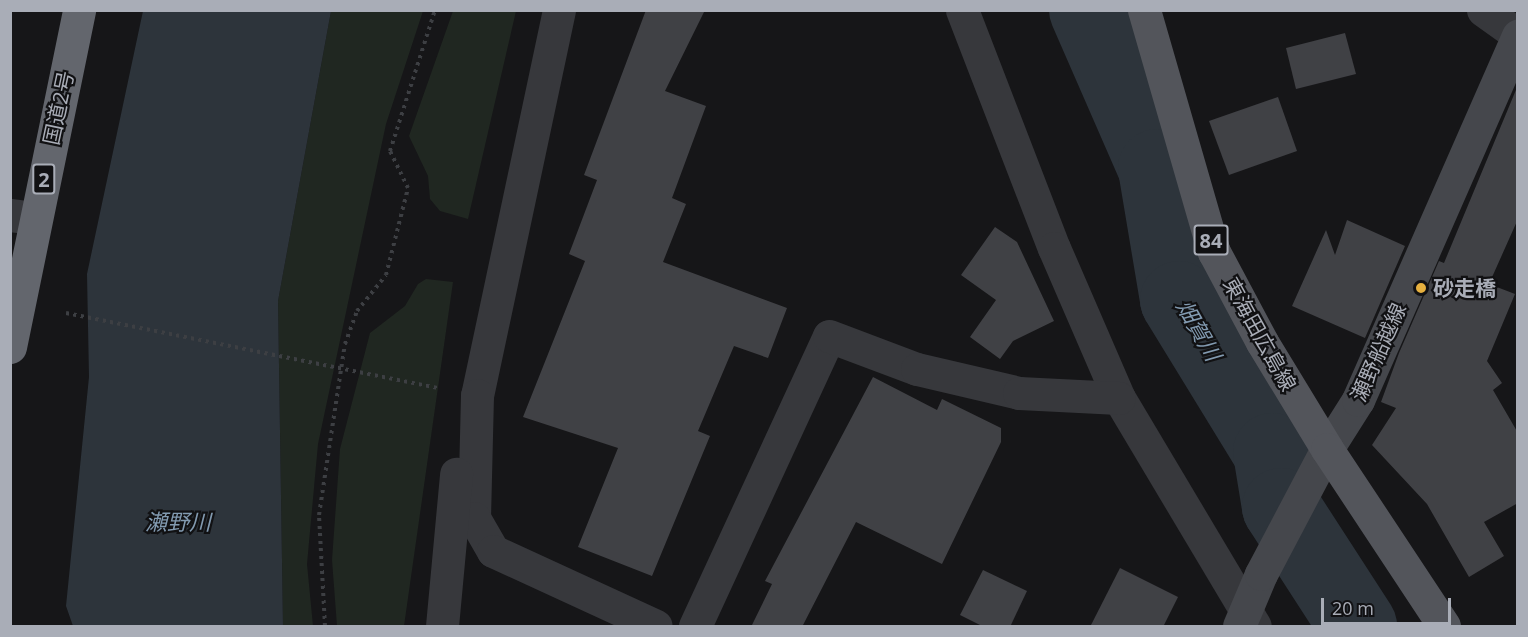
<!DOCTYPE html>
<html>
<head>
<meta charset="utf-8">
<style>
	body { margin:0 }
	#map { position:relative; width:1528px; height:637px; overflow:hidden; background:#161618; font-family:"Open Sans","Noto Sans JP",sans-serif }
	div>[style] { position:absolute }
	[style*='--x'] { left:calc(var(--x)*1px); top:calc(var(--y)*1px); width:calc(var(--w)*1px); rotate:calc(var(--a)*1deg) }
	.green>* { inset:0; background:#202721 }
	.water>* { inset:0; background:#2d343b }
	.river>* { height:78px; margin:-39px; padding:0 39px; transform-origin:39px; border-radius:39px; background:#2d343b }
	.building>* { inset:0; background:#404145 }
	.path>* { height:4px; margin-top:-2px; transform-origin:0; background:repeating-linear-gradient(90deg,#3d3f43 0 3px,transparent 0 7.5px) }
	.street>* { height:33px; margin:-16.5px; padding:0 16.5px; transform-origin:16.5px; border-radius:16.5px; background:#37383c }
	.secondary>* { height:33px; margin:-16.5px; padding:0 16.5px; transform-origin:16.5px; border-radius:16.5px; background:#45474c }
	.primary>* { height:33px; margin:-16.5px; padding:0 16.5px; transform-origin:16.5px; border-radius:16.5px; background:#53555b }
	.highway>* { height:33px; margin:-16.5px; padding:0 16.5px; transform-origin:16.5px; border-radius:16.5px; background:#63666d }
	.dots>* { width:16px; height:16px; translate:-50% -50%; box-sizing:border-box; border:3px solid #111113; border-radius:50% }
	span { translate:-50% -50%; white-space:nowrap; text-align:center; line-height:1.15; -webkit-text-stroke:4.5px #111113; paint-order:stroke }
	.shield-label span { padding:2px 4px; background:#111113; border:2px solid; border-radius:4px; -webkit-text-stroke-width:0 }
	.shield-label { font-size:20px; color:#a9adb7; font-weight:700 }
	.street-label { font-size:21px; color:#a9adb7 }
	.poi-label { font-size:21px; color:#a9adb7; font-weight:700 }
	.left { translate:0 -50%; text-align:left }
	.water-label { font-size:22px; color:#829ab0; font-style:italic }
	.frame { position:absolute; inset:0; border:12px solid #a9adb7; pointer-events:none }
	.scale { position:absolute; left:1321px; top:598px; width:130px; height:27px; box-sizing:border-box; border:3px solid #a9adb7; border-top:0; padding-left:8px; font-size:18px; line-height:21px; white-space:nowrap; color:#a9adb7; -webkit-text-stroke:4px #111113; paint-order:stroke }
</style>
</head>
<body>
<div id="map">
	<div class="green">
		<div style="clip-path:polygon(331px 11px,423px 11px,386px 124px,318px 444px,307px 564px,313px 626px,283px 626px,278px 301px)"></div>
		<div style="clip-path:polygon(453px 11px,516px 11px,468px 219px,440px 211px,430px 199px,428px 176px,409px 136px)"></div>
		<div style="clip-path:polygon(426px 279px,453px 282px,404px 626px,337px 626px,332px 560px,340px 449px,370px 333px,405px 306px,418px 284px)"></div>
	</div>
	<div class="water">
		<div style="clip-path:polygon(143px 11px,331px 11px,278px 301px,283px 626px,73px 626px,66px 606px,89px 377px,87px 274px)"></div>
	</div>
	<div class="river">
		<div style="--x:1088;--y:10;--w:172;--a:66.4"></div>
		<div style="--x:1157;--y:168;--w:134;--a:80.5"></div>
		<div style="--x:1179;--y:300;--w:178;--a:58.5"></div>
		<div style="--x:1272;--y:452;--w:56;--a:80.7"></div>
		<div style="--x:1281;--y:507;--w:142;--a:57.1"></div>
	</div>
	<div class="building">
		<div style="clip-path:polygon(646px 10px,705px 10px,665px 91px,706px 106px,672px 198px,686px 204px,663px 262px,787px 308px,768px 358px,734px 346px,698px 431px,710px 436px,652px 576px,578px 547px,618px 448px,523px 417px,585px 261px,569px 254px,597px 180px,584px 175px)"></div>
		<div style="clip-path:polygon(1345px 33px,1356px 74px,1296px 89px,1286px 48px)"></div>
		<div style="clip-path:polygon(1518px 85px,1518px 219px,1489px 284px,1515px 294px,1487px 361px,1502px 383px,1493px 390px,1518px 433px,1518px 503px,1484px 522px,1504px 556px,1469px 577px,1427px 504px,1372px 445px,1396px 408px,1381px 402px,1399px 353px,1439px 261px,1444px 263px)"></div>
		<div style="clip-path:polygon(1278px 97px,1297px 151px,1229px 175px,1209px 121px)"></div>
		<div style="clip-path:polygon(1347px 220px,1405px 246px,1365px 338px,1292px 306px,1326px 230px,1335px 255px)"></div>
		<div style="clip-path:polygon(995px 227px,1017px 242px,1054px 321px,1013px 341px,1000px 359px,970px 337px,996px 300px,961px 275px)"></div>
		<div style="clip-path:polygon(873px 377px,937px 410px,942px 399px,1001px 428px,1001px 442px,942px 564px,856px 522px,802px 627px,751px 627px,772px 584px,765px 581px)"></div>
		<div style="clip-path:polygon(1120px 568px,1178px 597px,1163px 627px,1090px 627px)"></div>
		<div style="clip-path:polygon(983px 570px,1027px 591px,1010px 627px,984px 627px,960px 615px)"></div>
	</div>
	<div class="path">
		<div style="--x:66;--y:313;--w:380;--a:11.4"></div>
		<div style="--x:325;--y:626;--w:111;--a:-93.1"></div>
		<div style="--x:319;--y:515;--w:173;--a:-81.4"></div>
		<div style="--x:345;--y:344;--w:35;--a:-70"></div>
		<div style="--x:357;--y:311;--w:46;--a:-51.1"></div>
		<div style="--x:386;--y:275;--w:90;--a:-75.8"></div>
		<div style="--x:408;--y:188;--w:41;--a:-115.9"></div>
		<div style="--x:390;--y:151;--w:148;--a:-72.3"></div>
	</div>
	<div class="street">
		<div style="--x:559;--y:10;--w:394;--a:102"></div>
		<div style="--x:477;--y:395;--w:123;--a:91.4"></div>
		<div style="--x:474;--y:518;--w:38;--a:60"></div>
		<div style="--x:493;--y:551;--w:179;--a:24.7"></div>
		<div style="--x:962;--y:10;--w:255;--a:68.9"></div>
		<div style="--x:1054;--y:248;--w:163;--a:66.6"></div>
		<div style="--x:1119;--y:398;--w:265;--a:59.2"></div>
		<div style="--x:1483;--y:10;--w:43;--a:35.5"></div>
		<div style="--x:10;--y:215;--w:25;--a:7"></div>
		<div style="--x:442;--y:626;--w:153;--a:-84.7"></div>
		<div style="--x:695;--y:626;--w:319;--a:-65.2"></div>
		<div style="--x:829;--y:336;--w:94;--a:20.6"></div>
		<div style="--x:917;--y:369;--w:105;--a:13.2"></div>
		<div style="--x:1019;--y:393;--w:100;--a:2.9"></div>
	</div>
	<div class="secondary">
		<div style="--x:1239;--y:626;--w:56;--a:-67.1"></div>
		<div style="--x:1261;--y:574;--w:141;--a:-62.2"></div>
		<div style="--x:1327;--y:449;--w:58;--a:-57.7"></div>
		<div style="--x:1358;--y:400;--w:398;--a:-66.3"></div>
	</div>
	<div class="primary">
		<div style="--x:1144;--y:10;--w:252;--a:73.9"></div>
		<div style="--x:1214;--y:252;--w:102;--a:61.9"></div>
		<div style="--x:1262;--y:342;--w:125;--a:58.7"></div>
		<div style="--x:1327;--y:449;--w:212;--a:56.5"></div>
	</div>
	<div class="highway">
		<div style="--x:10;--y:347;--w:344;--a:-78.4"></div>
	</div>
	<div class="dots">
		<div style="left:1421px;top:288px;background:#e6b03f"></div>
	</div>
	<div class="shield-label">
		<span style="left:44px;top:179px">2</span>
		<span style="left:1211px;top:240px">84</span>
	</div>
	<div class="street-label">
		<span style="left:58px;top:108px;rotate:-78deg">国道2号</span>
		<span style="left:1260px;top:334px;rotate:61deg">東海田広島線</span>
		<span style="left:1378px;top:352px;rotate:-66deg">瀬野船越線</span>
	</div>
	<div class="poi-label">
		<span class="left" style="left:1433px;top:288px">砂走橋</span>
	</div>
	<div class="water-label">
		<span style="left:1199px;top:330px;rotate:60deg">畑賀川</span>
		<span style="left:178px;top:522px">瀬野川</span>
	</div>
	<div class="frame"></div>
	<div class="scale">20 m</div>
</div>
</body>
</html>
